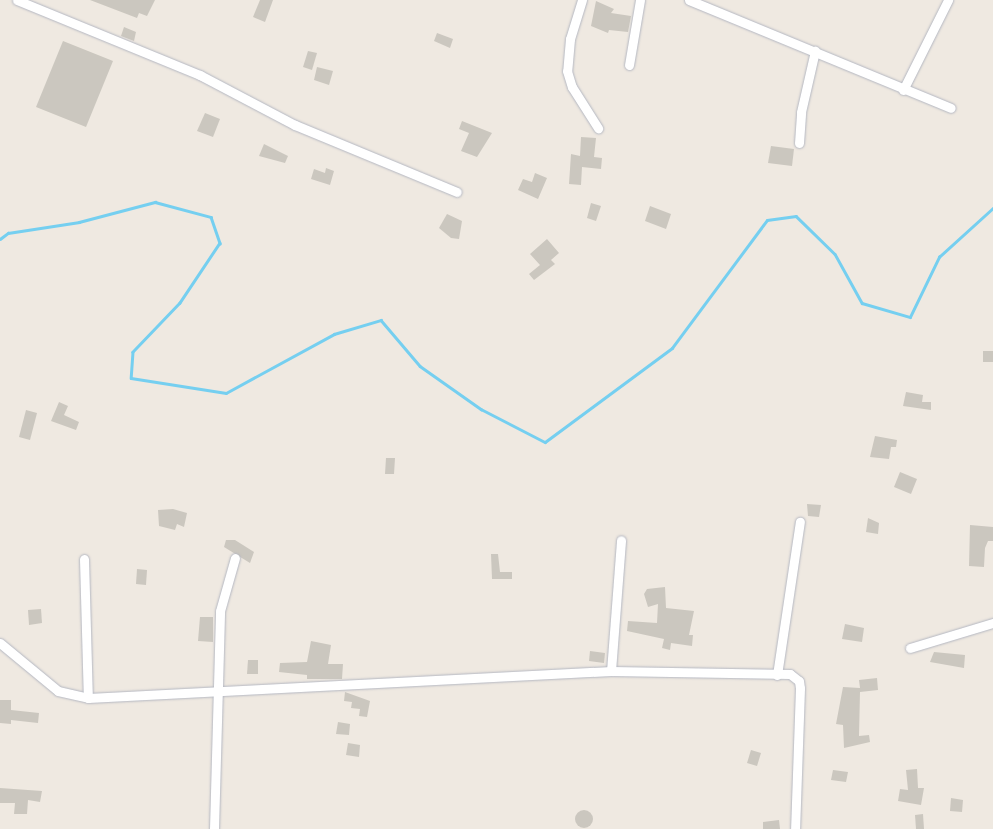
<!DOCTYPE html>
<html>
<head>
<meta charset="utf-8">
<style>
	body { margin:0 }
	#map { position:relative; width:993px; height:829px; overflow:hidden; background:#efe9e1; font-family:Karla,sans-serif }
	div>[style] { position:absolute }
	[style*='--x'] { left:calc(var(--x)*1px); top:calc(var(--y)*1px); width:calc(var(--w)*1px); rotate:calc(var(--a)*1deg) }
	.stream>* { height:2.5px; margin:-1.25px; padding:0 1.25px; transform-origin:1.25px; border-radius:1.25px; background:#75cff0 }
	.building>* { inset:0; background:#cbc7bf }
	.round { border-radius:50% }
	.roads { filter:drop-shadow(0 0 1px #b4b7c1) drop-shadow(0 0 1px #b4b7c1) }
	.minor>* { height:9px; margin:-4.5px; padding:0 4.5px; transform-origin:4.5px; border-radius:4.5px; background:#fff }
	span { translate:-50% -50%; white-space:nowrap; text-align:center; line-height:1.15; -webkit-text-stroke:4px #fff; paint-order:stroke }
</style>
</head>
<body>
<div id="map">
	<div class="stream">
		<div style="--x:0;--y:239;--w:10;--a:-37"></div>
		<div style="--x:8;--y:233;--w:72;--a:-8.8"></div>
		<div style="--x:79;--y:222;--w:79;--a:-14.7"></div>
		<div style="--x:155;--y:202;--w:58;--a:15"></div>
		<div style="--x:211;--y:217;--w:28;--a:71"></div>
		<div style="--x:220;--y:243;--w:72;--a:123.7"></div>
		<div style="--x:180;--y:303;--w:68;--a:133.8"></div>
		<div style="--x:133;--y:352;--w:26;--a:94"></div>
		<div style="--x:131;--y:378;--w:96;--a:9"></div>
		<div style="--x:226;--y:393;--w:123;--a:-28.6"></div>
		<div style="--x:334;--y:334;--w:49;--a:-16.6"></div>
		<div style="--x:381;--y:320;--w:60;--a:49.7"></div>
		<div style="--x:420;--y:366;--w:75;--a:35.2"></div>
		<div style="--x:481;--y:409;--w:72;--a:27.3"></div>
		<div style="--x:545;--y:442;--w:158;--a:-36.5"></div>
		<div style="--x:672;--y:348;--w:159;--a:-53.4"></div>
		<div style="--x:767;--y:220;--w:29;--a:-8"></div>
		<div style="--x:796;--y:216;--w:54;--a:44.3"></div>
		<div style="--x:835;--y:254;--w:56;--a:61.1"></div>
		<div style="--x:862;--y:303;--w:50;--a:16.3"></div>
		<div style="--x:910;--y:317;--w:67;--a:-64.2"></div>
		<div style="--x:939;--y:257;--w:73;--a:-42.2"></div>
	</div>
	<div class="building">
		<div style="clip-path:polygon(90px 0,155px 0,147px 16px,139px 13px,137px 18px)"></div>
		<div style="clip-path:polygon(260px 0,273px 0,265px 22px,253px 17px)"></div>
		<div style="clip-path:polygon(596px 1px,614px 9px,611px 13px,631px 16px,628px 32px,609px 30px,608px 33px,591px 26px)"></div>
		<div style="clip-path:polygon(124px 27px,136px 32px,134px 41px,121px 36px)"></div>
		<div style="clip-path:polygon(437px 33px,453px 39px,450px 48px,434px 41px)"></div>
		<div style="clip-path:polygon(63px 41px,113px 61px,86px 127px,36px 107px)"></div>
		<div style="clip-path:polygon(308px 51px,317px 53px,312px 70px,303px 67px)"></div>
		<div style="clip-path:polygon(317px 67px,333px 71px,329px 85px,314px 80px)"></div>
		<div style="clip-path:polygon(205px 113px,220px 119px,213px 137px,197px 131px)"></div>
		<div style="clip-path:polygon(462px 121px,492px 133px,477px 157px,461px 151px,469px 133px,459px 129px)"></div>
		<div style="clip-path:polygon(581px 137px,596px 138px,594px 157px,602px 158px,601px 169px,582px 167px,581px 185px,569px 184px,571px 154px,580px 156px)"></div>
		<div style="clip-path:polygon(264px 144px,288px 156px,285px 163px,259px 156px)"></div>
		<div style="clip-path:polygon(771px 146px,794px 149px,792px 166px,768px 163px)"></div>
		<div style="clip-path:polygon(326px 168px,334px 171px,330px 185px,311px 179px,314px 169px,325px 173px)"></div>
		<div style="clip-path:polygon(535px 173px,547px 178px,538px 199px,518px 190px,523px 179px,532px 182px)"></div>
		<div style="clip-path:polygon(591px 203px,601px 206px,596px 221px,587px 218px)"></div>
		<div style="clip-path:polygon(650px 206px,671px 214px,666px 229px,645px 221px)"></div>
		<div style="clip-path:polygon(447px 214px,462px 221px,459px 239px,451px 238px,439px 228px)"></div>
		<div style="clip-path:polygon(547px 239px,559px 253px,551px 260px,555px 264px,534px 280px,529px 274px,540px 265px,530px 254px)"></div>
		<div style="clip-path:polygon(983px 351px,993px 351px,993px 362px,983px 362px)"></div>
		<div style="clip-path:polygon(906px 392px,923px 395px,922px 402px,931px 402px,931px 410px,903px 406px)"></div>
		<div style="clip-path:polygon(59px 402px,68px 406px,64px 415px,79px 422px,76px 430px,51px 421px)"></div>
		<div style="clip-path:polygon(26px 410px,37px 413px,30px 440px,19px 437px)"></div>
		<div style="clip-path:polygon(875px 436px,897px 440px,896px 447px,891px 447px,889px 459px,870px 457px)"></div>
		<div style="clip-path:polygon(386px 458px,395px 458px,394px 474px,385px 474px)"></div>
		<div style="clip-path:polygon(900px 472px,917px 479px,911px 494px,894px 487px)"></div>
		<div style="clip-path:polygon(807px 504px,821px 505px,819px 517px,808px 516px)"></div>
		<div style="clip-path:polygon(173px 509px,187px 513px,184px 527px,177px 524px,175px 530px,159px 526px,158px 510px)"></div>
		<div style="clip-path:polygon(868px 518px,879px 523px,878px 534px,866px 532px)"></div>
		<div style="clip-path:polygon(970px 525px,993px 527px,993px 541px,988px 541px,985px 548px,984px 567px,969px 566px)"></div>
		<div style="clip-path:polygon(226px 540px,235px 540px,254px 552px,250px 563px,224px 547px)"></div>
		<div style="clip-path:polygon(491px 554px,498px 554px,500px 572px,512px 572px,512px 579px,492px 579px)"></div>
		<div style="clip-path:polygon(137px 569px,147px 570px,146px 585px,136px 584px)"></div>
		<div style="clip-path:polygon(665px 587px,666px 608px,694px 611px,689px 635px,693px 635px,692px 646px,671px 643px,670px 650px,662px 648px,664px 639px,627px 631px,628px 621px,657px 623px,658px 604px,648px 607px,644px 594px,647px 589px)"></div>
		<div style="clip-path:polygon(41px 609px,42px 623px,29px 625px,28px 610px)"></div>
		<div style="clip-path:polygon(200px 617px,213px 617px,213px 642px,198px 641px)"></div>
		<div style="clip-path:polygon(845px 624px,864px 628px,862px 642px,842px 639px)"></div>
		<div style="clip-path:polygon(311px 641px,331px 645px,328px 664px,343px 664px,342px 679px,307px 679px,307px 675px,279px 672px,280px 663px,307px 662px)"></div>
		<div style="clip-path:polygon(590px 651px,605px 653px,604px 663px,589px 661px)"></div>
		<div style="clip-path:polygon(934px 652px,965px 655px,964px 668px,930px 662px)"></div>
		<div style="clip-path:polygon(248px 660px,258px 660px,258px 674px,247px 674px)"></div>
		<div style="clip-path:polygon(877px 678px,878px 690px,860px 692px,859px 736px,869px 735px,870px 742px,844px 748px,843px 725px,836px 724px,843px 687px,860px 688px,859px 680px)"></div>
		<div style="clip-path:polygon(345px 692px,370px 701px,367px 717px,359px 716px,360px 709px,351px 708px,352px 702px,344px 701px)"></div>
		<div style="clip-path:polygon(0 700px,11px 700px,11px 710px,39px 713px,38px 723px,11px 720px,11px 724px,0 723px)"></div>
		<div style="clip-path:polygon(338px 722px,350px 724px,349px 735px,336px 734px)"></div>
		<div style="clip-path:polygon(348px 743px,360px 745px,359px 757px,346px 755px)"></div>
		<div style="clip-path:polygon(751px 750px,761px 753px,757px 766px,747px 763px)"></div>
		<div style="clip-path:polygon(917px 769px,918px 788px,924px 788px,921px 805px,898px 801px,900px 789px,908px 790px,906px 770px)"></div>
		<div style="clip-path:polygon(833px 770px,848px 772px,846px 782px,831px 780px)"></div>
		<div style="clip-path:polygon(0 788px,42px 791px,40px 802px,28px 800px,27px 814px,14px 814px,15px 803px,0 803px)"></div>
		<div style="clip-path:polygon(951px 798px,963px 800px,962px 812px,950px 811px)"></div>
		<div class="round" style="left:575px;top:810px;width:18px;height:18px"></div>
		<div style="clip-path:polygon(923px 814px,924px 829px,916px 829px,915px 815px)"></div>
		<div style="clip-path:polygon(779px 820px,780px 829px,763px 829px,763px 822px)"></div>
	</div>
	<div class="roads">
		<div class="minor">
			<div style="--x:17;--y:0;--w:198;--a:22.3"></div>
			<div style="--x:200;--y:75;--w:107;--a:27.8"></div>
			<div style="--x:295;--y:125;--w:175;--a:22.5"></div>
			<div style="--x:582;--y:0;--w:41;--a:107.1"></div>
			<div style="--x:570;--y:39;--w:32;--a:95"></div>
			<div style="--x:567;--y:71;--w:17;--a:73"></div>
			<div style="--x:572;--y:87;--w:49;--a:57.6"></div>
			<div style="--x:689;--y:0;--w:283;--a:22.4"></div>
			<div style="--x:629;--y:65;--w:66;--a:-80.4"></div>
			<div style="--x:903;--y:90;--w:101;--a:-63.4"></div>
			<div style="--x:799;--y:143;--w:31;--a:-86"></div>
			<div style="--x:801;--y:112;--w:63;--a:-77.1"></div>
			<div style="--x:84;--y:559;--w:139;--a:88.4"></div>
			<div style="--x:0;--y:643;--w:75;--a:39.6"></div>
			<div style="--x:58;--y:691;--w:31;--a:13"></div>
			<div style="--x:88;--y:698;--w:524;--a:-2.96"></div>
			<div style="--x:611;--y:671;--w:179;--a:1"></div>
			<div style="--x:790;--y:674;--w:11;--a:38"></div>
			<div style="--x:799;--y:681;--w:7;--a:82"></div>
			<div style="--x:800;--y:688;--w:141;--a:92"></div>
			<div style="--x:910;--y:648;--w:87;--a:-16.8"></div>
			<div style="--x:611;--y:671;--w:131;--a:-85.6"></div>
			<div style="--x:777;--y:675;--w:155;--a:-81.5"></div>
			<div style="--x:214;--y:829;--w:218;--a:-88.4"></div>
			<div style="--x:220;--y:611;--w:55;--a:-74.2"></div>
		</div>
	</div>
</div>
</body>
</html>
